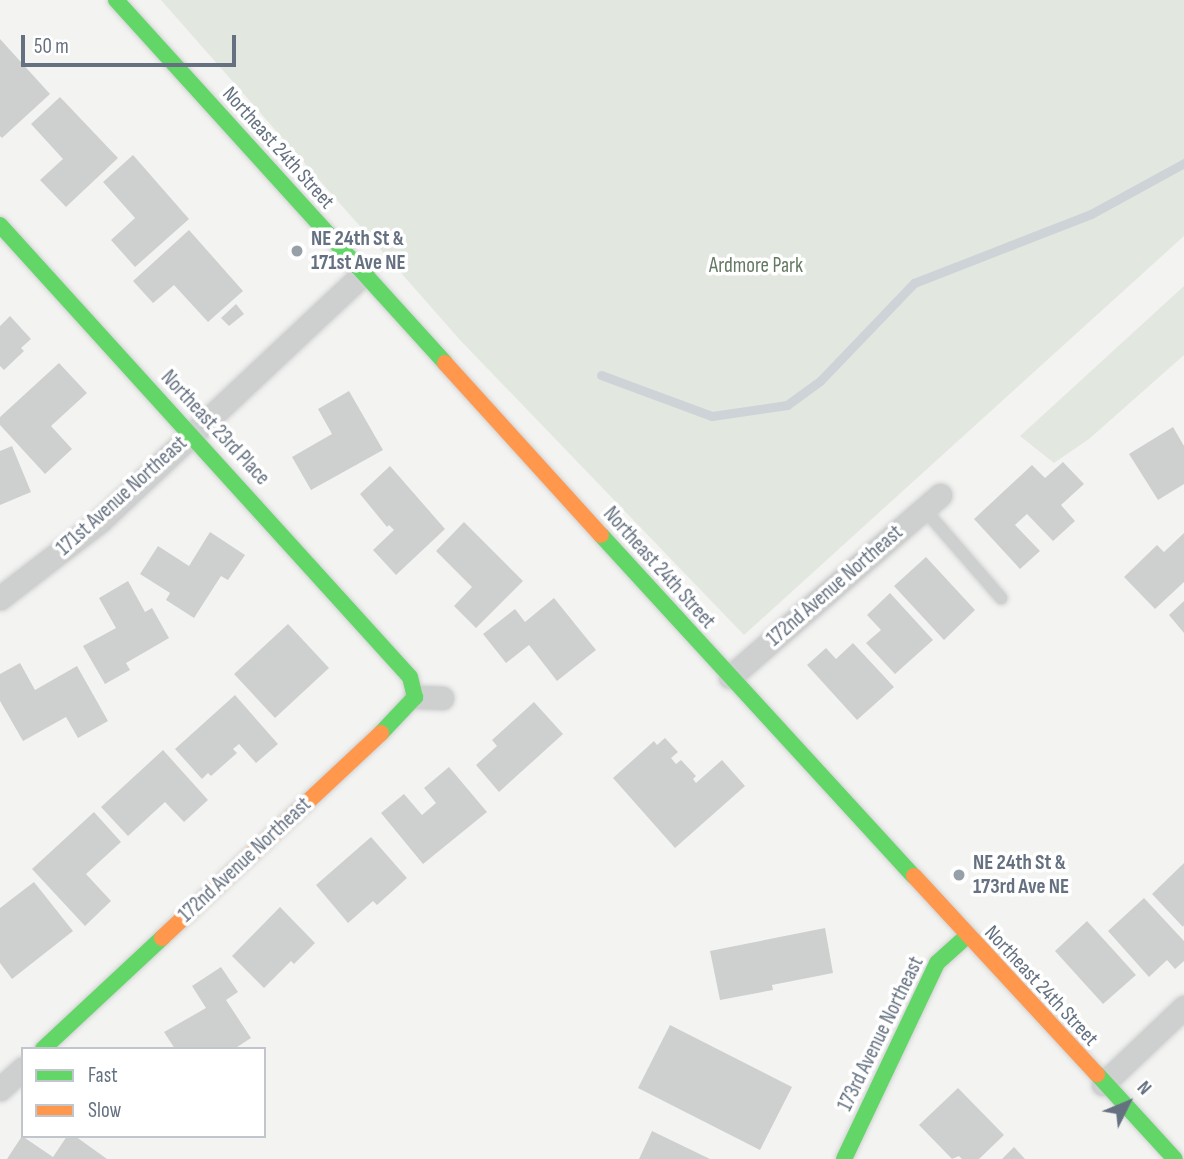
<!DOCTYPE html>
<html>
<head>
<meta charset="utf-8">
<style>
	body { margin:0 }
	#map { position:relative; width:1184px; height:1159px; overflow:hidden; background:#f3f4f2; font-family:"Sofia Sans Condensed",sans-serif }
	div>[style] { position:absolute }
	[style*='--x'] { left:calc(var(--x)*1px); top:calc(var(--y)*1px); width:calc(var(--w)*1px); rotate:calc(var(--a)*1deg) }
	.green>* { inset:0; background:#e2e7e0 }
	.stream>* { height:9px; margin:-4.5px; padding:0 4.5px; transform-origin:4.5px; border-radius:4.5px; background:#cdd3d6 }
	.building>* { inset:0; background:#cecfcf }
	.roads { filter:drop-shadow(0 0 2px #d0d1d1) drop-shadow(0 0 2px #d0d1d1) }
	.lane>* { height:12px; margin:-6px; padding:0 6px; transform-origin:6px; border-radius:6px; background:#cecfcf }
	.street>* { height:23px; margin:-11.5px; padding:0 11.5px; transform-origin:11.5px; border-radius:11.5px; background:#cecfcf }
	.fast>* { height:16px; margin:-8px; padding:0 8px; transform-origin:8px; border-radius:8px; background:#63d668 }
	.slow>* { height:16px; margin:-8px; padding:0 8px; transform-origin:8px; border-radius:8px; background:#ff974d }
	.dots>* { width:19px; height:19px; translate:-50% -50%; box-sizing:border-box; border:4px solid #fff; border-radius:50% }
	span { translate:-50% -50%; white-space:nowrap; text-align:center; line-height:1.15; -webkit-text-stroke:7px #fff; paint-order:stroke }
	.street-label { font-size:21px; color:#657181 }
	.poi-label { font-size:21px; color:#657181; font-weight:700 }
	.left { translate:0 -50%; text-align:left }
	.park-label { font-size:21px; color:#657963 }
	.legend { position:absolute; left:21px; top:1047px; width:245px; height:91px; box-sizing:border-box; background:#fff; border:2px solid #c1c6cd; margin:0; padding:9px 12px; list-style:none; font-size:21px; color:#657181 }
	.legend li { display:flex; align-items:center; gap:14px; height:35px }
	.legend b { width:35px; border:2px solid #c1c6cd }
	.north { position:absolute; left:1093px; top:1068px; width:70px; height:70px; -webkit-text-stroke:5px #fff; paint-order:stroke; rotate:47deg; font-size:19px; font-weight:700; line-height:28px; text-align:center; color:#657181 }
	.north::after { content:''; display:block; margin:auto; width:24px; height:32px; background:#657181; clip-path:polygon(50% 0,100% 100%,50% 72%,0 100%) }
	.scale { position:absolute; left:21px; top:35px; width:215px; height:32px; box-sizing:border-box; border:4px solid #657181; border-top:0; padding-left:9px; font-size:21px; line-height:24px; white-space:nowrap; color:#657181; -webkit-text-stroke:5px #fff; paint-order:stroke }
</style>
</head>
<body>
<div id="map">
	<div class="green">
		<div style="clip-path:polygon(161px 0,1184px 0,1184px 236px,744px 635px,460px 340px)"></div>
		<div style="clip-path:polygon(1184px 286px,1184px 355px,1089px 439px,1054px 463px,1020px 436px)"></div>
	</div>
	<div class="stream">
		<div style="--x:601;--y:375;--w:118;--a:20.3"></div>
		<div style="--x:712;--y:416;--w:76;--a:-8.3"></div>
		<div style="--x:787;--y:405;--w:41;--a:-36"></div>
		<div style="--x:820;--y:381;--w:136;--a:-46.2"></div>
		<div style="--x:914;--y:283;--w:190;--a:-21.3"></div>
		<div style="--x:1091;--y:214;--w:106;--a:-28.7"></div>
	</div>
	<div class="building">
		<div style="clip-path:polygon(0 39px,50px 94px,2px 138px,0 136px)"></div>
		<div style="clip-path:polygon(60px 97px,118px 158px,66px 207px,40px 180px,63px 159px,31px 124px)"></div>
		<div style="clip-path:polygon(133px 155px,189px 219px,135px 267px,111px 240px,135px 218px,103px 182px)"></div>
		<div style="clip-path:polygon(189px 230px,243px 291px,208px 322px,174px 285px,153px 303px,133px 281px)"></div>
		<div style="clip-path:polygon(236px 304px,244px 314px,229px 326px,221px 318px)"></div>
		<div style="clip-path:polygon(10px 316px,31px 339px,21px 348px,24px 351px,4px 370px,0 366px,0 326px)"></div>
		<div style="clip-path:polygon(59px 363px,87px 393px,51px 426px,72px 449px,45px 474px,0 425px,0 417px)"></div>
		<div style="clip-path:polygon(349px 391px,383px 450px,311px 490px,292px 457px,332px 434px,318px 409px)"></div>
		<div style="clip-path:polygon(1173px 427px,1184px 446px,1184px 484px,1158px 500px,1129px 454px)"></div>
		<div style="clip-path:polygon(12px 446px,31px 492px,0 505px,0 451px)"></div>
		<div style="clip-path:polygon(1063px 462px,1084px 484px,1061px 505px,1075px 521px,1053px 541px,1027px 514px,1015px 525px,1040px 551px,1020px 569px,974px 519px,1032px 465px,1045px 478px)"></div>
		<div style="clip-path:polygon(390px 466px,445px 529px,396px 575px,373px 550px,394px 530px,389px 525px,387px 527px,360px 494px)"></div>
		<div style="clip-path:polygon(464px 522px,523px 581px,476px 628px,454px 606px,472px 587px,436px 551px)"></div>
		<div style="clip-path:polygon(210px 532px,245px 555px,228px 580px,221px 576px,194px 618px,166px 600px,170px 593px,140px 574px,158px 546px,189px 566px)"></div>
		<div style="clip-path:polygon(1184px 533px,1184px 582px,1155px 609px,1124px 577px,1157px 545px,1164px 552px)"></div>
		<div style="clip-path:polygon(926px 557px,975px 610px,944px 640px,894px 586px)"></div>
		<div style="clip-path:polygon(128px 581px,145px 612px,152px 608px,169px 638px,126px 663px,130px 670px,105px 684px,83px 646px,116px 628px,99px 598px)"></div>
		<div style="clip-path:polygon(890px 593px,933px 640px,895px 674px,866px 643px,881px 630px,867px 615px)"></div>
		<div style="clip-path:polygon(554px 598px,596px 650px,557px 681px,529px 645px,506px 663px,483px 634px,515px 609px,525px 622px)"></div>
		<div style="clip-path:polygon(1184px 601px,1184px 633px,1169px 615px)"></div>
		<div style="clip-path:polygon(288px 624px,329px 668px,275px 718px,234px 674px)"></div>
		<div style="clip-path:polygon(853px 643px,894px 687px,857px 720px,807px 665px,826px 648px,836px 659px)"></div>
		<div style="clip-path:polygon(20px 663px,35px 690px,77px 666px,108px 721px,78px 738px,66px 717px,23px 741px,0 701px,0 674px)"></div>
		<div style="clip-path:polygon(235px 695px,278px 744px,256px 763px,239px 744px,233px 749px,237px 753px,211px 776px,208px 773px,202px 779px,175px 749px)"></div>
		<div style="clip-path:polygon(534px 702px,563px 734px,499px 792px,476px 765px,497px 746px,492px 740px)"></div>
		<div style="clip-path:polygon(665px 738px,678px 752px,671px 758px,676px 764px,681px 760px,696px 776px,693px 779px,696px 783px,722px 760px,745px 786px,675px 848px,613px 778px,654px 741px,657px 745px)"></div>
		<div style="clip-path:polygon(163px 750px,208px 800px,184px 822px,165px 802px,128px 836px,101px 807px)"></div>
		<div style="clip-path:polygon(449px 767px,487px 812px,423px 864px,381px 813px,404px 794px,422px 815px,436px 803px,424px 788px)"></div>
		<div style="clip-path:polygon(94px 812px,121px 842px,86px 874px,111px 901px,85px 926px,32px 869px)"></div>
		<div style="clip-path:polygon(371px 837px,407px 878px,377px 905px,373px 901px,348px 923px,316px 885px)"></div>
		<div style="clip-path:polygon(1184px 863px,1184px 925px,1183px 927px,1152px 894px)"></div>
		<div style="clip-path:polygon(34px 882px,73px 931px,12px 979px,0 963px,0 908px)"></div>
		<div style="clip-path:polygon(1144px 898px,1184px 941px,1184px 961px,1175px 969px,1167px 960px,1149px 977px,1108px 931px)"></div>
		<div style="clip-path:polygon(280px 907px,315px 943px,294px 964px,291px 961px,264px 988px,232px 956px)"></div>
		<div style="clip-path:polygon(1087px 921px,1136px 975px,1103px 1004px,1055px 951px)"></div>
		<div style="clip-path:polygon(825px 928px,833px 973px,772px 985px,773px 990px,720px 1000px,710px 951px)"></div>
		<div style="clip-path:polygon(221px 967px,238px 992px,226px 1000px,251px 1038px,234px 1049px,175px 1049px,164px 1032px,206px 1008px,192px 986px)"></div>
		<div style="clip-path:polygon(670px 1025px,792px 1087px,760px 1150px,638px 1088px)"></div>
		<div style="clip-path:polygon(958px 1088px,1004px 1135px,979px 1159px,962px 1159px,959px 1156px,952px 1159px,919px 1125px)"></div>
		<div style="clip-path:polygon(652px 1131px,710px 1159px,639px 1159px)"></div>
		<div style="clip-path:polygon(22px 1136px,53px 1157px,67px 1136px,75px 1136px,107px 1159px,7px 1159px)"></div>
		<div style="clip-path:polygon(1014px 1147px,1025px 1159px,1002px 1159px)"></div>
	</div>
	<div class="roads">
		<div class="lane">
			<div style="--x:924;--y:509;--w:118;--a:49.1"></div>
		</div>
		<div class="street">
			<div style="--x:0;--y:598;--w:126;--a:-37.6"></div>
			<div style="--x:100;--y:521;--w:361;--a:-43.2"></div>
			<div style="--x:730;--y:677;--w:278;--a:-40.9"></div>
			<div style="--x:415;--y:697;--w:27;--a:2"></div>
			<div style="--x:1103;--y:1084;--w:112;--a:-43.5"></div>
			<div style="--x:0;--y:1089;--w:31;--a:-42"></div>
		</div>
		<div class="fast">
			<div style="--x:116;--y:0;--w:490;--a:47.8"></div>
			<div style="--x:0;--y:225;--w:610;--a:47.79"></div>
			<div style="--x:410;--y:677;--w:21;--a:76"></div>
			<div style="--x:415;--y:697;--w:50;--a:133.4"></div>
			<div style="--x:601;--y:535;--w:463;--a:47.5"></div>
			<div style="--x:43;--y:1049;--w:163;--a:-43"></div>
			<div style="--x:1097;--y:1074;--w:115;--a:47.5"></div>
			<div style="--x:844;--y:1159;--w:217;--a:-64.6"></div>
			<div style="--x:937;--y:963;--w:40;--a:-42"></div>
		</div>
		<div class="slow">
			<div style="--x:445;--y:363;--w:232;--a:47.8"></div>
			<div style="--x:914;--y:876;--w:270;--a:47.3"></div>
			<div style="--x:162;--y:938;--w:300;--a:-43.1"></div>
		</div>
	</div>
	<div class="dots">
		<div style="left:297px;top:251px;background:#979fa9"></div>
		<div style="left:959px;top:875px;background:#979fa9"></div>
	</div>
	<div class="street-label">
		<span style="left:278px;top:148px;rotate:48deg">Northeast 24th Street</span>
		<span style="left:215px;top:428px;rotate:47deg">Northeast 23rd Place</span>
		<span style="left:122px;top:496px;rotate:-42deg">171st Avenue Northeast</span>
		<span style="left:659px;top:568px;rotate:48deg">Northeast 24th Street</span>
		<span style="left:835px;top:586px;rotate:-41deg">172nd Avenue Northeast</span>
		<span style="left:245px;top:860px;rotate:-43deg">172nd Avenue Northeast</span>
		<span style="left:1041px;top:986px;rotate:47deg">Northeast 24th Street</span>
		<span style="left:881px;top:1034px;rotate:-64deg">173rd Avenue Northeast</span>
	</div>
	<div class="poi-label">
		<span class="left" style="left:311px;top:251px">NE 24th St &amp;<br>171st Ave NE</span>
		<span class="left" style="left:973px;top:875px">NE 24th St &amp;<br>173rd Ave NE</span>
	</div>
	<div class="park-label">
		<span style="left:756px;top:266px">Ardmore Park</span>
	</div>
	<ul class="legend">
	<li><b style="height:9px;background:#63d668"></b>Fast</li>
	<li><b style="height:9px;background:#ff974d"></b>Slow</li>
	</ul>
	<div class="north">N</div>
	<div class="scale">50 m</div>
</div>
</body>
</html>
